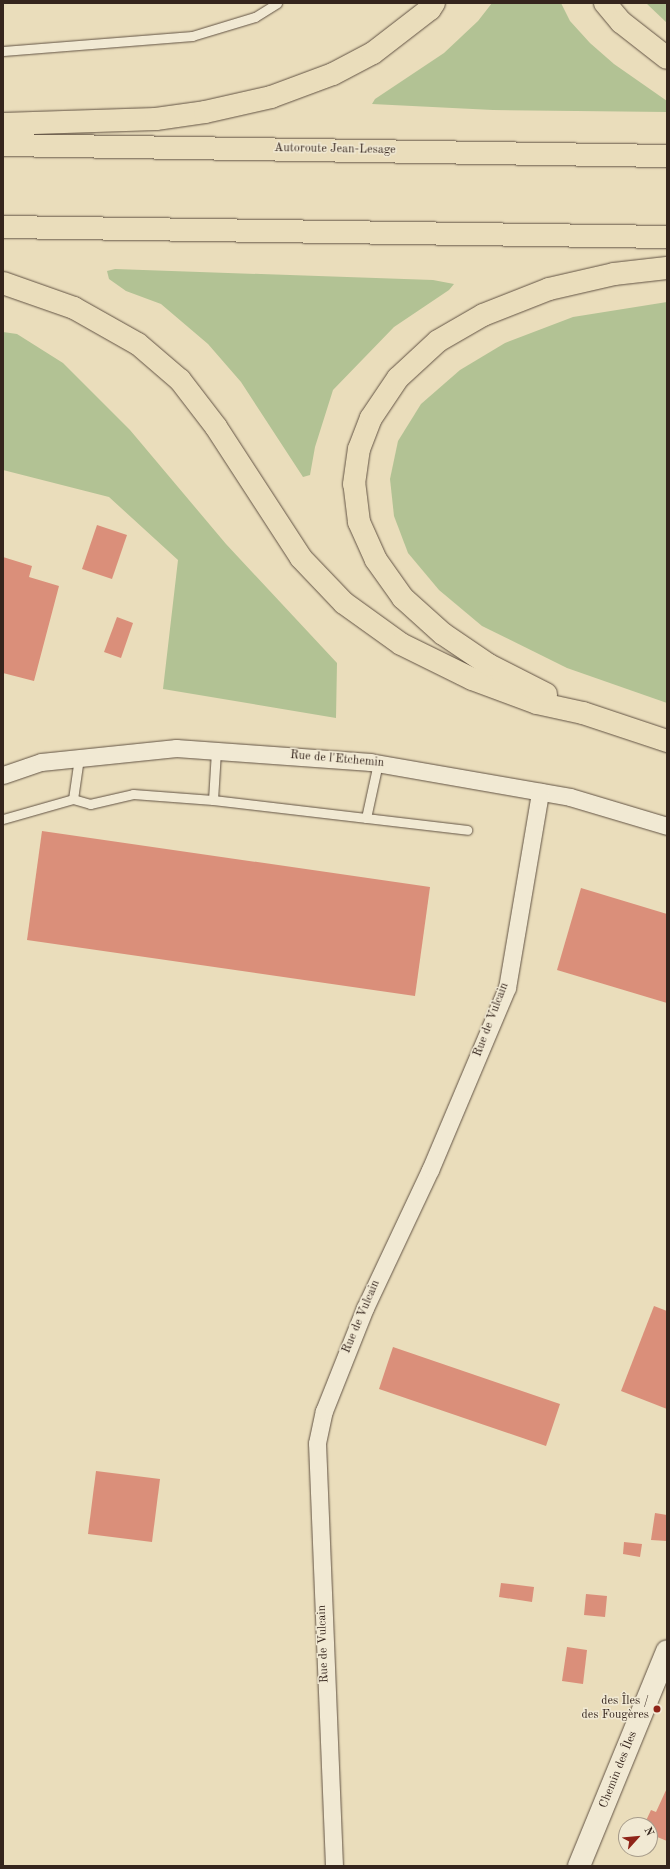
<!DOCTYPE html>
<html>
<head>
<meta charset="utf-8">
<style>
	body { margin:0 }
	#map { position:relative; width:670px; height:1869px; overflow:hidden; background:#eaddbb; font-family:"Old Standard TT",serif }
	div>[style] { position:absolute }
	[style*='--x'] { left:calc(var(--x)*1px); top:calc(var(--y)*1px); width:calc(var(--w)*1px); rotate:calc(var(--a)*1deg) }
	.green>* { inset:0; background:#b2c294 }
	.building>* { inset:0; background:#da8f7a }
	.roads { filter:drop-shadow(0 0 1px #625344) drop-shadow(0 0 1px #625344) }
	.lane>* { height:9px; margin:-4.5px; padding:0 4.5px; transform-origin:4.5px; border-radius:4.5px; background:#f1e9d3 }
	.street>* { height:17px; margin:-8.5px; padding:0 8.5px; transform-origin:8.5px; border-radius:8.5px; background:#f1e9d3 }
	.secondary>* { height:22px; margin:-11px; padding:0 11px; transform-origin:11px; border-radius:11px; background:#f1e9d3 }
	.highway>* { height:22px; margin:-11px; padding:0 11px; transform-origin:11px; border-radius:11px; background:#eaddbb }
	.dots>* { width:11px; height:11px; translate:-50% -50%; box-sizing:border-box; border:2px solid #f1e9d3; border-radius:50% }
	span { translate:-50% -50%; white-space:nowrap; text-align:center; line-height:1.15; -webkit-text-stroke:3px #f1e9d3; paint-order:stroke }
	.street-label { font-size:12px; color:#35251d }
	.poi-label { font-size:12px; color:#35251d }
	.right { translate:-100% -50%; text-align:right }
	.frame { position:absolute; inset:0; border:4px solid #35251d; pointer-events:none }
	.north { position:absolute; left:618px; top:1817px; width:40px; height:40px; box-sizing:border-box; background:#f1e9d3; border:1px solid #a69b8a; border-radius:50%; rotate:63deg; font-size:11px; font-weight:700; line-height:16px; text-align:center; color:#35251d }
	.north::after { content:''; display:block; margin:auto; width:14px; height:18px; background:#8f2418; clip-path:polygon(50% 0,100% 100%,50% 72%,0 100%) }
</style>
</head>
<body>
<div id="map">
	<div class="green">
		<div style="clip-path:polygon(492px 3px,561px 3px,570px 21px,590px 43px,614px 64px,667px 101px,667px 112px,493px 110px,372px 104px,375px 99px,444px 53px,478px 21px)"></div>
		<div style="clip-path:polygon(646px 3px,667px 3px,667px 23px)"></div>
		<div style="clip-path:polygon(115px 269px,433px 280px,454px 284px,449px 290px,394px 327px,333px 390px,315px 447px,310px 475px,303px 477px,241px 382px,208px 344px,161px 304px,126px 291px,109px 279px,107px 271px)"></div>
		<div style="clip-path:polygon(667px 302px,667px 703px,567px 668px,482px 626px,439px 590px,408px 553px,394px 516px,390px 479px,398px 441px,421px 404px,460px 370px,505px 343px,573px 317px)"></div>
		<div style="clip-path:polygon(3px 332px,17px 334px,63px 363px,130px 430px,226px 544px,337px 663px,336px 718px,163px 689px,178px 560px,109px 497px,3px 470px)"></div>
	</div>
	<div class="building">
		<div style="clip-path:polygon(97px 525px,127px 535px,112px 579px,82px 569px)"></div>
		<div style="clip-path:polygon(3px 557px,32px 566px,29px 577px,59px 586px,34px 681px,3px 673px)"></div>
		<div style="clip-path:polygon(117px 617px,133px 623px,121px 658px,104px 652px)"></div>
		<div style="clip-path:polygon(42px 831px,430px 887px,415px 996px,27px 940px)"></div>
		<div style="clip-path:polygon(581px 888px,667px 914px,667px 1003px,557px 970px)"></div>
		<div style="clip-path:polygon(654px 1306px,667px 1311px,667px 1409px,621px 1391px)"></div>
		<div style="clip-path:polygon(393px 1347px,560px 1404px,546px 1446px,379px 1389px)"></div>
		<div style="clip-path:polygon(96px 1471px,160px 1479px,152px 1542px,88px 1534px)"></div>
		<div style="clip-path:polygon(655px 1513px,667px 1515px,667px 1541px,651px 1540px)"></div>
		<div style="clip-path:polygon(624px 1542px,642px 1544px,640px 1557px,623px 1554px)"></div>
		<div style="clip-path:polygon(501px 1583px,534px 1587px,532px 1602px,499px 1597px)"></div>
		<div style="clip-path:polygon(586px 1594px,607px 1596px,605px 1617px,584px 1615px)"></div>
		<div style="clip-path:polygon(567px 1647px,587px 1650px,583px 1684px,562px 1681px)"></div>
		<div style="clip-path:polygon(667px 1788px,667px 1841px,650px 1834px,650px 1825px,644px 1825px,651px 1810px,656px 1812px)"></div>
	</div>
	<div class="roads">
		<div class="lane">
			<div style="--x:3;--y:51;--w:190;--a:-4.5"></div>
			<div style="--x:192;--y:36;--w:66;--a:-16.8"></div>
			<div style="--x:255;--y:17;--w:26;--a:-32"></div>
			<div style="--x:73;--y:799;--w:41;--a:-81.7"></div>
			<div style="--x:213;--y:800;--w:49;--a:-86.5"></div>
			<div style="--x:366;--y:818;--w:56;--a:-77.7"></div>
			<div style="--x:3;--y:819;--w:73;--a:-15.9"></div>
			<div style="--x:73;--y:799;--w:18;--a:16"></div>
			<div style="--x:90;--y:804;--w:44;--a:-13.1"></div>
			<div style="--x:133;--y:794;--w:80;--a:4.3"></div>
			<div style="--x:213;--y:800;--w:256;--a:6.7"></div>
		</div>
		<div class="street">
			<div style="--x:3;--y:775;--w:40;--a:-18.9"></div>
			<div style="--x:41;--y:762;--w:136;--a:-5.9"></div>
			<div style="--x:176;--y:748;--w:195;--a:4.1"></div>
			<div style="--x:370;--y:762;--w:203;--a:9.9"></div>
			<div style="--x:570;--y:797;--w:101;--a:16.6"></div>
			<div style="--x:334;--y:1866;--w:423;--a:-92.3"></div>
			<div style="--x:317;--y:1443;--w:33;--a:-78"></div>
			<div style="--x:324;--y:1411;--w:111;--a:-68.3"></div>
			<div style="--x:365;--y:1308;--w:153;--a:-64.8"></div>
			<div style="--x:430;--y:1170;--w:198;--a:-67.1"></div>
			<div style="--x:507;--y:988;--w:199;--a:-80.4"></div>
		</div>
		<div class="secondary">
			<div style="--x:579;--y:1866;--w:232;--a:-67.7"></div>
		</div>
		<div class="highway">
			<div style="--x:605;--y:3;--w:25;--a:50"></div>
			<div style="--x:621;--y:22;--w:58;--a:38"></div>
			<div style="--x:3;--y:124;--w:153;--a:-1.9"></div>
			<div style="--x:156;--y:119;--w:49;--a:-8.1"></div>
			<div style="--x:205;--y:112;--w:68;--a:-12.8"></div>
			<div style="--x:271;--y:97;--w:66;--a:-20.4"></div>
			<div style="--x:333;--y:74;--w:45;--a:-27.7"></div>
			<div style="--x:373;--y:53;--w:72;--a:-37.7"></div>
			<div style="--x:430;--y:9;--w:7;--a:-56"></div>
			<div style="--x:3;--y:145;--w:664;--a:0.95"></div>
			<div style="--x:3;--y:227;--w:664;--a:0.86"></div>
			<div style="--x:3;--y:283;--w:75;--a:19.4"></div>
			<div style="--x:74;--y:308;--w:73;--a:29.4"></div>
			<div style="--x:138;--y:344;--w:55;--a:40.6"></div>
			<div style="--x:180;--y:380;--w:59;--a:52.5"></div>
			<div style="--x:216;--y:427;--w:156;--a:57"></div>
			<div style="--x:301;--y:558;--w:62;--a:46.3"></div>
			<div style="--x:344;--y:603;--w:70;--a:35.7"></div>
			<div style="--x:401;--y:644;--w:79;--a:26.2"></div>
			<div style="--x:472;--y:679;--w:69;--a:20.3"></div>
			<div style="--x:537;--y:703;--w:47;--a:12.3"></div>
			<div style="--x:583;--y:713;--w:89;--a:18.4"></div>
			<div style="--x:546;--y:694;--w:64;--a:-153"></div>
			<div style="--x:489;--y:665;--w:55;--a:-146"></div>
			<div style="--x:443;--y:634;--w:54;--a:-138"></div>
			<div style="--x:403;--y:598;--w:47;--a:-125.4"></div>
			<div style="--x:376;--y:560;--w:42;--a:-114.1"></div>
			<div style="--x:359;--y:522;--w:38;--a:-97"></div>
			<div style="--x:354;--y:484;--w:35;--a:-82"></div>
			<div style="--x:359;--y:449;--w:33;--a:-69"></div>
			<div style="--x:371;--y:418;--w:48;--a:-56"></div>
			<div style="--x:398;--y:378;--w:54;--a:-42.8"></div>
			<div style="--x:438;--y:341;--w:52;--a:-30"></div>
			<div style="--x:483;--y:315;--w:71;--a:-21.5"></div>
			<div style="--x:549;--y:289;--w:67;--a:-13"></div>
			<div style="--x:614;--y:274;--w:53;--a:-6.5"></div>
		</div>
	</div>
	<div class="dots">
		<div style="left:657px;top:1709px;background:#8f2418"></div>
	</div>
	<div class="street-label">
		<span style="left:335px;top:150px;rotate:1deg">Autoroute Jean-Lesage</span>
		<span style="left:337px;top:760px;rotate:5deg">Rue de l'Etchemin</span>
		<span style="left:492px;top:1020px;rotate:-69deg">Rue de Vulcain</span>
		<span style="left:362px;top:1317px;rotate:-67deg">Rue de Vulcain</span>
		<span style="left:324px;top:1644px;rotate:-92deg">Rue de Vulcain</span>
		<span style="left:619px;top:1770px;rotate:-68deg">Chemin des Îles</span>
	</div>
	<div class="poi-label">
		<span class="right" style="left:649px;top:1709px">des Îles /<br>des Fougères</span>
	</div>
	<div class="frame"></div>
	<div class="north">N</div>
</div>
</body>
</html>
